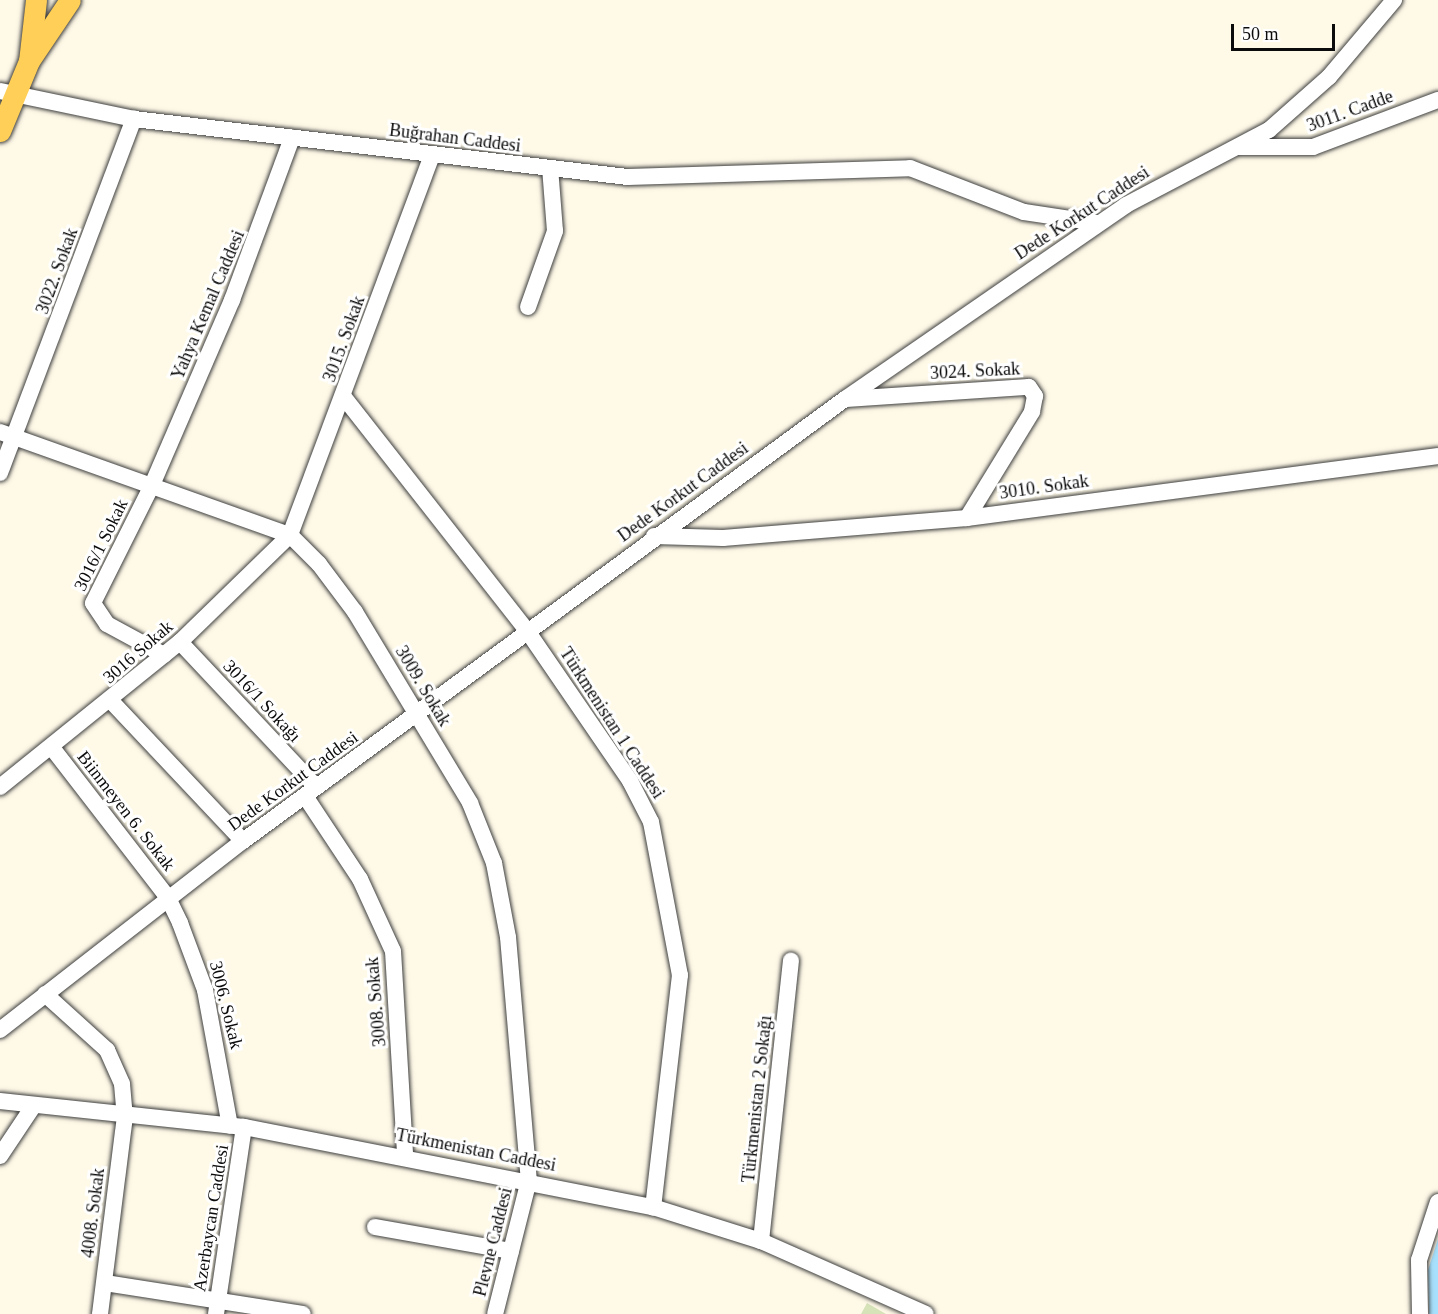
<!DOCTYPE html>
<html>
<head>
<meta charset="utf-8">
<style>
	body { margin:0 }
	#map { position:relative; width:1438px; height:1314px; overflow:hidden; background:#fffae8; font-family:Georgia,serif }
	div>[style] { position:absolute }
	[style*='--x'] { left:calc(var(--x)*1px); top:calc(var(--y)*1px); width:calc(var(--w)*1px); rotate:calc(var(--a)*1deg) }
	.cemetery>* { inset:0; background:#d6e2b8 }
	.water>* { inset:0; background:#a7e0fc }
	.roads { filter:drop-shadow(0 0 2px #3e3e3e) drop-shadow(0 0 2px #3e3e3e) }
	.minor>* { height:16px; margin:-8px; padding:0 8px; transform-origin:8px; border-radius:8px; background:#fff }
	.major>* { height:21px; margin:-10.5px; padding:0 10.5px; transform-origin:10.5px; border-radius:10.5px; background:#ffcf58 }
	span { translate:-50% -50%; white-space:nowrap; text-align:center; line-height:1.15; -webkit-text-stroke:6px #fff; paint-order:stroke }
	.street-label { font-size:18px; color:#0b0b0b }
	.scale { position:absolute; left:1231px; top:24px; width:104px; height:27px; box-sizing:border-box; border:3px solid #0b0b0b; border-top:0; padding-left:8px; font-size:18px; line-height:21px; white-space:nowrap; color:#0b0b0b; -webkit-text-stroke:4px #fff; paint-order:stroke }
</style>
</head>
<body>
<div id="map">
	<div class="cemetery">
		<div style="clip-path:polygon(867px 1303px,886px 1314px,861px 1314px)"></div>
	</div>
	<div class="water">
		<div style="clip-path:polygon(1438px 1239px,1438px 1314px,1429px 1314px,1428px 1270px)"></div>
	</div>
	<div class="roads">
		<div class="minor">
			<div style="--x:0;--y:91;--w:137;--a:11.8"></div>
			<div style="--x:134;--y:119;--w:497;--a:6.7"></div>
			<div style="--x:628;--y:177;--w:282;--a:-1.8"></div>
			<div style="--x:910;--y:168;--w:122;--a:21.1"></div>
			<div style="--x:1024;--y:212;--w:75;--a:8.5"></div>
			<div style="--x:1238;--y:147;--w:75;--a:0"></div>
			<div style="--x:1313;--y:147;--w:134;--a:-20.6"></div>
			<div style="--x:528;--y:307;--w:81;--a:-70.4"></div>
			<div style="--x:555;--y:231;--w:63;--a:-94.5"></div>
			<div style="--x:343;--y:396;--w:300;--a:51.9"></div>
			<div style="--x:528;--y:632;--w:181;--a:55.6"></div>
			<div style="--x:630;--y:781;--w:46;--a:62.9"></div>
			<div style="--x:651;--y:822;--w:156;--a:79.3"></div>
			<div style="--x:680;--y:975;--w:234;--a:96.6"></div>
			<div style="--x:846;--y:399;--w:183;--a:-3.8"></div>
			<div style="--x:1029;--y:387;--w:11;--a:56"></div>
			<div style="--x:1035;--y:396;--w:16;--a:101"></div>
			<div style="--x:1032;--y:412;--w:124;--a:121.5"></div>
			<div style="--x:0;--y:432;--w:308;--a:19.6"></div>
			<div style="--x:290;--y:535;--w:41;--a:45"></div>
			<div style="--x:319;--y:564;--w:60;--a:53.1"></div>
			<div style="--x:355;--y:612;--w:223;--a:58.9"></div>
			<div style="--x:470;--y:803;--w:65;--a:68.2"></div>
			<div style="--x:494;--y:863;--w:75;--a:79.3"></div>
			<div style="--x:508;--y:937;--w:244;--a:85.1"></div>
			<div style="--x:529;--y:1180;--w:138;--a:104.2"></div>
			<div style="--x:0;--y:473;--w:379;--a:-69.3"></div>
			<div style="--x:654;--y:536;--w:69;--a:1.7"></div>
			<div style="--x:723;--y:538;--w:245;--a:-4.7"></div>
			<div style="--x:967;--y:518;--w:475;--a:-7.5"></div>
			<div style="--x:180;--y:642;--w:199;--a:46.8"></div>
			<div style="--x:164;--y:655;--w:65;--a:-151.5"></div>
			<div style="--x:107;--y:624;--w:25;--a:-124"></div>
			<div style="--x:93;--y:603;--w:132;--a:-63.4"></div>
			<div style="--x:152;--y:485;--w:202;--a:-66.6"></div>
			<div style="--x:232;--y:300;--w:173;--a:-69.7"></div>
			<div style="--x:111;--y:701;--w:192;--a:46.7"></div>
			<div style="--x:53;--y:749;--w:188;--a:52.3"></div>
			<div style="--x:168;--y:898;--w:28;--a:64"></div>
			<div style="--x:180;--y:923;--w:72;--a:69.5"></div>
			<div style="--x:205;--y:990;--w:138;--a:79.6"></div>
			<div style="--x:0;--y:787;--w:231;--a:-38.9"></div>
			<div style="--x:180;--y:642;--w:153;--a:-44.2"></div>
			<div style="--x:290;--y:535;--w:405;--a:-69.5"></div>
			<div style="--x:305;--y:796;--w:100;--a:56.5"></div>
			<div style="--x:360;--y:879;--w:79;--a:65.4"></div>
			<div style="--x:393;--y:951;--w:204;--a:86.6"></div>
			<div style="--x:45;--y:994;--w:84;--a:42.1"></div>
			<div style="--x:107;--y:1050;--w:37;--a:66"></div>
			<div style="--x:122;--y:1084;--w:32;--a:85"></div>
			<div style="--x:125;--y:1116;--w:200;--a:97.2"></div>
			<div style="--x:0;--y:1030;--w:308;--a:-37.9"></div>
			<div style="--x:243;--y:841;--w:747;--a:-36.29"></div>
			<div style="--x:845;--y:399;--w:341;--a:-34.6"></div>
			<div style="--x:1126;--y:205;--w:161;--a:-27.7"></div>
			<div style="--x:1269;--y:130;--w:80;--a:-41.5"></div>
			<div style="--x:1329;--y:77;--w:101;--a:-49.8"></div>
			<div style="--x:0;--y:1101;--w:245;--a:6.1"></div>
			<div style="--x:244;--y:1127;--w:417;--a:11.1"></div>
			<div style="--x:653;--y:1207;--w:113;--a:17.5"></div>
			<div style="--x:761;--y:1241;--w:180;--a:23.9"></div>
			<div style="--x:0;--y:1156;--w:58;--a:-56.3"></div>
			<div style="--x:375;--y:1227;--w:138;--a:10"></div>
			<div style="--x:761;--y:1241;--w:282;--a:-83.9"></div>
			<div style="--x:105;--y:1283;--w:200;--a:8.9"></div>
			<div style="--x:216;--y:1314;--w:189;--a:-81.5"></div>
			<div style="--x:1420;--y:1314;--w:54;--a:-91.1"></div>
			<div style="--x:1419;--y:1260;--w:61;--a:-71.9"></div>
		</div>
		<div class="major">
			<div style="--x:36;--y:0;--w:61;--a:96.5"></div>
			<div style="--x:29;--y:61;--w:73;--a:-56.1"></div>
			<div style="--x:0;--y:131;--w:76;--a:-67.5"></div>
		</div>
	</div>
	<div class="street-label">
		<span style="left:1350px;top:111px;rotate:-20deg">3011. Cadde</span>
		<span style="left:455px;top:138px;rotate:7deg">Buğrahan Caddesi</span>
		<span style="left:1082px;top:213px;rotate:-33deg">Dede Korkut Caddesi</span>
		<span style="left:57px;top:271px;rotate:-70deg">3022. Sokak</span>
		<span style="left:208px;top:305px;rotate:-67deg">Yahya Kemal Caddesi</span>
		<span style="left:344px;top:339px;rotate:-70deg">3015. Sokak</span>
		<span style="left:975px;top:371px;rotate:-3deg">3024. Sokak</span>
		<span style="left:1044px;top:487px;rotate:-8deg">3010. Sokak</span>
		<span style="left:683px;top:492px;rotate:-36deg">Dede Korkut Caddesi</span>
		<span style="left:101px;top:545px;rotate:-64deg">3016/1 Sokak</span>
		<span style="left:138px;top:652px;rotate:-41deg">3016 Sokak</span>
		<span style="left:423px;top:686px;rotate:59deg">3009. Sokak</span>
		<span style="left:262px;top:701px;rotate:47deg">3016/1 Sokağı</span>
		<span style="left:612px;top:723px;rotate:57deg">Türkmenistan 1 Caddesi</span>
		<span style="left:293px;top:781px;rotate:-36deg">Dede Korkut Caddesi</span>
		<span style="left:126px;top:811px;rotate:52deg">Biinmeyen 6. Sokak</span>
		<span style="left:376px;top:1002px;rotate:-95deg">3008. Sokak</span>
		<span style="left:226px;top:1005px;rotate:76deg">3006. Sokak</span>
		<span style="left:757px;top:1099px;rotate:-84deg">Türkmenistan 2 Sokağı</span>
		<span style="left:476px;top:1150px;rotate:11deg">Türkmenistan Caddesi</span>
		<span style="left:93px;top:1213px;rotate:-83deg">4008. Sokak</span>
		<span style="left:211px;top:1218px;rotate:-81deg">Azerbaycan Caddesi</span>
		<span style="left:493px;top:1242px;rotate:-76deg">Plevne Caddesi</span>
	</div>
	<div class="scale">50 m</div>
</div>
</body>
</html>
